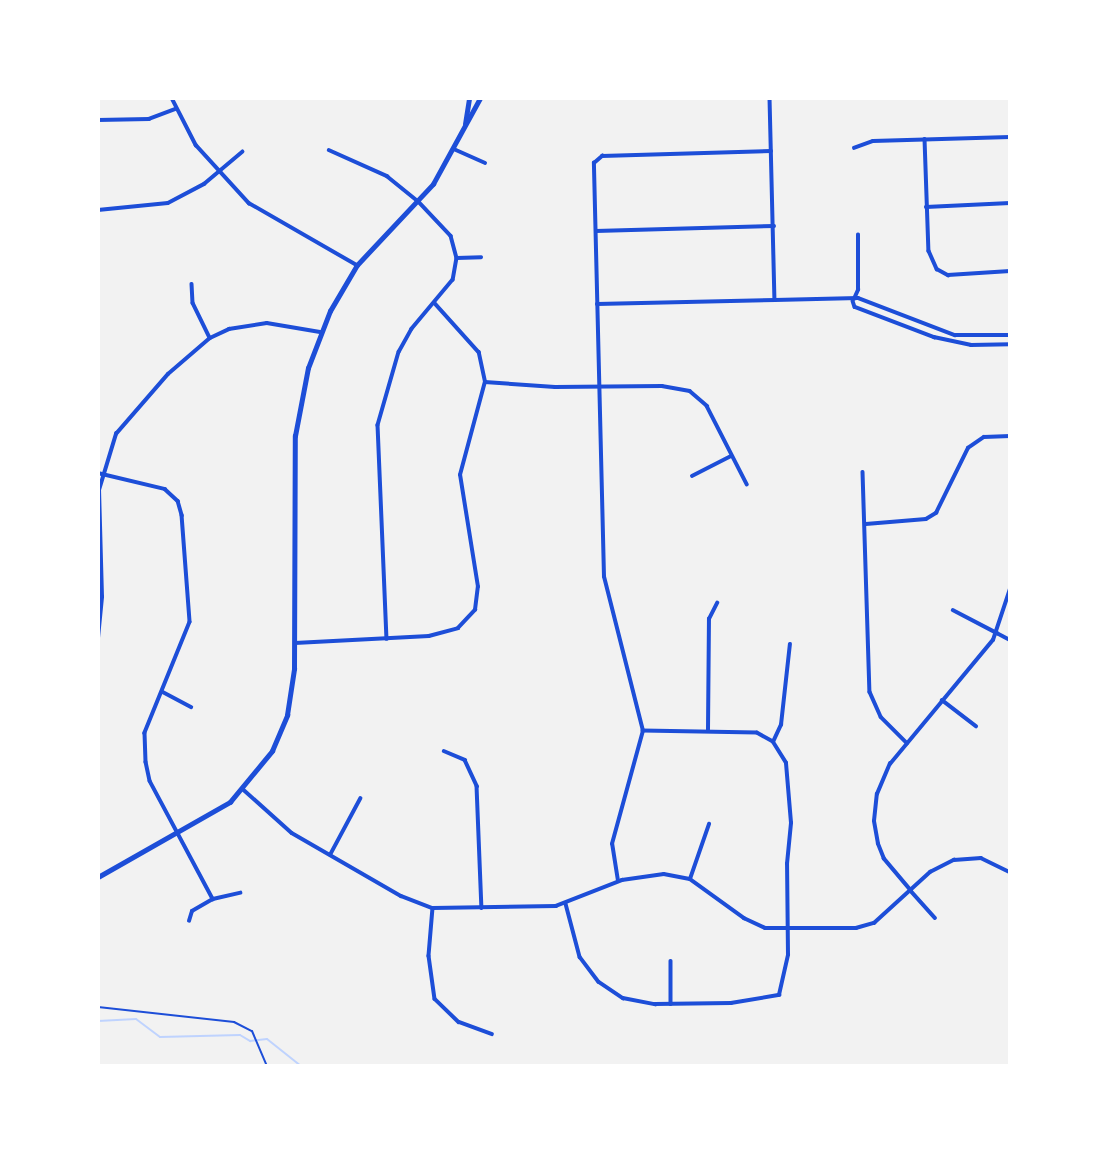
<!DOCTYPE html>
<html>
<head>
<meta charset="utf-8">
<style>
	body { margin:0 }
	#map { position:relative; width:1108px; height:1164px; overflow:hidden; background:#f2f2f2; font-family:Manrope,sans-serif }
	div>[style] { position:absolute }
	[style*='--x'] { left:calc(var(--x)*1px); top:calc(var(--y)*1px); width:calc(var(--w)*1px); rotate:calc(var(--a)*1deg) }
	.stream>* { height:2px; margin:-1px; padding:0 1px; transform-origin:1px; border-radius:1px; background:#bfd3fe }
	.path>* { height:2px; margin:-1px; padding:0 1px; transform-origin:1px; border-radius:1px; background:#1d4ed8 }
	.minor>* { height:3.5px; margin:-1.75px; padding:0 1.75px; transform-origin:1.75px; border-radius:1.75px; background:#1d4ed8 }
	.tertiary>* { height:3.5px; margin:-1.75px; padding:0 1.75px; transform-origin:1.75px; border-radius:1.75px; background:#1d4ed8 }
	.secondary>* { height:4.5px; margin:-2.25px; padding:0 2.25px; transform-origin:2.25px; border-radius:2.25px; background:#1d4ed8 }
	span { translate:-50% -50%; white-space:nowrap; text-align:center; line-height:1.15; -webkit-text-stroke:5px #fff; paint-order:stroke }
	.frame { position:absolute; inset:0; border:100px solid #fff; pointer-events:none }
</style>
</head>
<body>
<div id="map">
	<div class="stream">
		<div style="--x:98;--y:1021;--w:38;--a:-3"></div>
		<div style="--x:136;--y:1019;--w:30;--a:37"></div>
		<div style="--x:160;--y:1037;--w:80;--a:-1.4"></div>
		<div style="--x:240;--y:1035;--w:12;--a:31"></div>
		<div style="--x:250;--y:1041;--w:17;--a:-7"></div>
		<div style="--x:267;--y:1039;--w:43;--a:38.5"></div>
	</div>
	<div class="path">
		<div style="--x:98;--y:1007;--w:137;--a:6.3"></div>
		<div style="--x:234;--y:1022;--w:20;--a:27"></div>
		<div style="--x:252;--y:1031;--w:38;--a:67"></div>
	</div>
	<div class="minor">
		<div style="--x:172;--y:98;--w:53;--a:62.9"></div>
		<div style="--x:196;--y:145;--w:79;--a:47.6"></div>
		<div style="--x:249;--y:203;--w:125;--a:29.9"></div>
		<div style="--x:98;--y:120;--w:51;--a:-1.1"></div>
		<div style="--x:149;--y:119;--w:28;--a:-21"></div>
		<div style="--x:925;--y:139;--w:112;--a:88"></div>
		<div style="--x:929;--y:251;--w:20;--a:66"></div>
		<div style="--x:937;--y:269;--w:13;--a:29"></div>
		<div style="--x:948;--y:275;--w:62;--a:-3.7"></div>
		<div style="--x:854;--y:148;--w:20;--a:-20"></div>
		<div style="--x:873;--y:141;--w:137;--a:-1.7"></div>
		<div style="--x:454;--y:149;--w:34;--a:24"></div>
		<div style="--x:329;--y:150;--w:64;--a:24.1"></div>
		<div style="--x:387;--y:176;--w:40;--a:39"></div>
		<div style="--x:418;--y:201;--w:48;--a:46.7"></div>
		<div style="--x:451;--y:236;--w:23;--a:75"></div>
		<div style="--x:457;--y:258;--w:22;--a:100"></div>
		<div style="--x:453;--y:280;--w:64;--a:129.9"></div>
		<div style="--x:412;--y:329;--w:26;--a:119"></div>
		<div style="--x:399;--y:352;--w:76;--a:106"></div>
		<div style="--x:378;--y:425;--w:214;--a:87.6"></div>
		<div style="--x:926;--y:207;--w:84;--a:-2.7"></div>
		<div style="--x:98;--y:210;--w:70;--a:-5.7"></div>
		<div style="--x:168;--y:203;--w:41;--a:-27.8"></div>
		<div style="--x:204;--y:184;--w:50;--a:-40.1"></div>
		<div style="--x:596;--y:231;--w:178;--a:-1.6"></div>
		<div style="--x:457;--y:258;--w:24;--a:-2"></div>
		<div style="--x:192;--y:284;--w:19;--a:87"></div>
		<div style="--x:193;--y:303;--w:39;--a:64"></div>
		<div style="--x:854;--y:299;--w:10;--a:-66"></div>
		<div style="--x:858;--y:290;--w:55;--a:-90"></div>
		<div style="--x:597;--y:304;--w:178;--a:-1.3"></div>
		<div style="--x:485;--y:382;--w:70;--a:4.1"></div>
		<div style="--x:555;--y:387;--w:107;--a:-0.5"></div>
		<div style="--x:662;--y:386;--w:28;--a:10"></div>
		<div style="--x:690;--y:391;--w:23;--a:41"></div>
		<div style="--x:707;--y:406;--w:88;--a:62.9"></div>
		<div style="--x:863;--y:472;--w:220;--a:88.2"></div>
		<div style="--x:870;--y:692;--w:27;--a:66"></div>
		<div style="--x:881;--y:717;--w:37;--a:45"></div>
		<div style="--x:98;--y:473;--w:69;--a:13.4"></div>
		<div style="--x:165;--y:489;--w:18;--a:43"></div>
		<div style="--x:178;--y:501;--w:15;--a:74"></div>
		<div style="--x:182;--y:515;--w:107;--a:85.7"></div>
		<div style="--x:190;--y:622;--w:120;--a:112.1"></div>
		<div style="--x:145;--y:733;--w:29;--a:88"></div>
		<div style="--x:146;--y:762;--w:19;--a:78"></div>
		<div style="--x:150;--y:781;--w:134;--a:61.9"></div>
		<div style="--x:692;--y:476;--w:44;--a:-27.1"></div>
		<div style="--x:866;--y:524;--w:60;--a:-4.8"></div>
		<div style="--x:926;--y:519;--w:12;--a:-31"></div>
		<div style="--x:936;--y:513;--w:72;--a:-63.8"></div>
		<div style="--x:968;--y:448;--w:19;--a:-35"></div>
		<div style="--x:984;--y:437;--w:26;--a:-2"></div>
		<div style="--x:953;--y:610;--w:50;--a:27.6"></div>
		<div style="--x:98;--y:638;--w:41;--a:-84.4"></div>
		<div style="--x:102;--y:597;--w:107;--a:-91.6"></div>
		<div style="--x:99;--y:490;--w:59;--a:-73.1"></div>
		<div style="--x:116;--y:434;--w:79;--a:-49.1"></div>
		<div style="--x:168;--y:374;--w:55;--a:-40.6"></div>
		<div style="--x:210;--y:338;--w:21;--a:-25"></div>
		<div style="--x:229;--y:329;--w:38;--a:-9"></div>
		<div style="--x:267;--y:323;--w:55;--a:9.5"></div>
		<div style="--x:295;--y:643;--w:134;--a:-3"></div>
		<div style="--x:429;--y:636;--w:30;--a:-15"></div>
		<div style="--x:458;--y:628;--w:25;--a:-47"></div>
		<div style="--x:475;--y:610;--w:23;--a:-83"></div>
		<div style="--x:478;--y:587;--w:113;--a:-99.1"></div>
		<div style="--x:460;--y:475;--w:96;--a:-75"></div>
		<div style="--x:485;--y:382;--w:30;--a:-102"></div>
		<div style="--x:479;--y:353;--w:67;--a:-132"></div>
		<div style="--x:163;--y:692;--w:32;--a:28"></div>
		<div style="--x:942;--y:700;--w:43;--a:37.4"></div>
		<div style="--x:708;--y:730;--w:111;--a:-89.5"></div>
		<div style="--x:709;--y:619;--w:18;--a:-63"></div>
		<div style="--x:773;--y:742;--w:19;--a:-65"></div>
		<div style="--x:781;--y:725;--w:81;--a:-83.7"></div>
		<div style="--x:444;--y:751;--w:23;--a:23"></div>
		<div style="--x:465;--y:760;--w:29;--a:65"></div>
		<div style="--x:477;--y:786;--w:122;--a:87.7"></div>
		<div style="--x:330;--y:855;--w:64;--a:-61.8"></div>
		<div style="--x:690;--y:879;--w:58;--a:-70.9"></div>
		<div style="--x:618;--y:881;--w:37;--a:-99"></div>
		<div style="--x:612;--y:844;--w:117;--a:-74.7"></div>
		<div style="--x:643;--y:731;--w:159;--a:-104.2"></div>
		<div style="--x:604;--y:577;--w:414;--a:-91.4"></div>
		<div style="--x:594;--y:163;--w:11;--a:-41"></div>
		<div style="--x:602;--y:156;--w:169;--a:-1.7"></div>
		<div style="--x:911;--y:891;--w:36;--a:48"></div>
		<div style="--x:566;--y:904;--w:55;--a:75.2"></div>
		<div style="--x:580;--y:957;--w:31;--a:53"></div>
		<div style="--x:599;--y:982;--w:29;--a:34"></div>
		<div style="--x:623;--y:998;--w:33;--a:11"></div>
		<div style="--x:655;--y:1004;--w:76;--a:-0.8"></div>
		<div style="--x:731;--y:1003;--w:49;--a:-9.5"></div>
		<div style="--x:779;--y:995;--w:41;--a:-77.3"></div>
		<div style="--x:788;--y:955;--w:91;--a:-90.6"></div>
		<div style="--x:787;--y:864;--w:41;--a:-84.4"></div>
		<div style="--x:791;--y:823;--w:60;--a:-94.8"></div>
		<div style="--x:786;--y:763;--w:25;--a:-122"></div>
		<div style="--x:773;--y:742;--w:18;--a:-151"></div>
		<div style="--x:757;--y:733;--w:114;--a:-179"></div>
		<div style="--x:433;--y:908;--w:48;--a:94.8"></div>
		<div style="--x:429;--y:956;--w:43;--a:82.1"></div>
		<div style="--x:435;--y:999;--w:33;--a:44"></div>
		<div style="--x:459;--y:1022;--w:35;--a:20"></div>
		<div style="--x:189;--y:921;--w:10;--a:-73"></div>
		<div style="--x:192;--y:911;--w:24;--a:-30"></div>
		<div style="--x:213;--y:899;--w:28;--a:-13"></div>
		<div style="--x:671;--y:961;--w:43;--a:90"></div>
	</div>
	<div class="tertiary">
		<div style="--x:770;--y:98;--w:202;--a:88.6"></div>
		<div style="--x:775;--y:300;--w:83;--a:-1.4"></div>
		<div style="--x:858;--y:298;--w:104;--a:20.9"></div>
		<div style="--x:955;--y:335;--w:55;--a:0"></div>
		<div style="--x:853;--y:301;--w:6;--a:72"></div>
		<div style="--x:855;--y:307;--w:85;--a:20.8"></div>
		<div style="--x:934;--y:337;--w:38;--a:12"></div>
		<div style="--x:971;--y:345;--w:39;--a:-1"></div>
		<div style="--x:997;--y:633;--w:15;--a:28"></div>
		<div style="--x:244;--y:790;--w:64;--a:41.9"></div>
		<div style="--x:292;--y:833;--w:126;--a:30"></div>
		<div style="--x:401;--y:896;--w:34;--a:21"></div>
		<div style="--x:433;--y:908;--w:123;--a:-0.9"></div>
		<div style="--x:556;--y:906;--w:71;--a:-21.5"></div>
		<div style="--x:622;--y:880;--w:42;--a:-8.1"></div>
		<div style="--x:664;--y:874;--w:26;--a:11"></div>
		<div style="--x:690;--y:879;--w:67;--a:35.8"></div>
		<div style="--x:744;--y:918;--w:23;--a:25"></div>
		<div style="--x:765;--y:928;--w:91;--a:0"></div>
		<div style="--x:856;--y:928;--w:19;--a:-16"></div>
		<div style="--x:874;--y:923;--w:76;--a:-42.3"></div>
		<div style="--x:930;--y:872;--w:27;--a:-27"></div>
		<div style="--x:954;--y:860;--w:27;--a:-4"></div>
		<div style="--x:981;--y:858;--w:32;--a:26"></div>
		<div style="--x:911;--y:891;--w:42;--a:-130.2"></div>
		<div style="--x:884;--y:859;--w:16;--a:-112"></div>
		<div style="--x:878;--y:844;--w:23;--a:-100"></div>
		<div style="--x:874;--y:821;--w:27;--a:-84"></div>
		<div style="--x:877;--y:794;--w:33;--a:-67"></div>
		<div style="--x:890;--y:764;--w:161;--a:-50.3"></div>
		<div style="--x:993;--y:640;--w:54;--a:-71.6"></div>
	</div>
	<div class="secondary">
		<div style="--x:465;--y:124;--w:26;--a:-81"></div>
		<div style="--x:98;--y:877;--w:152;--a:-29.6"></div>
		<div style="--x:230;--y:802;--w:66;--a:-50.5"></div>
		<div style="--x:272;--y:751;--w:39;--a:-67"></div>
		<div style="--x:287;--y:715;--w:47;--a:-81.3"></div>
		<div style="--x:294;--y:669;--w:233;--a:-89.8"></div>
		<div style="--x:295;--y:436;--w:69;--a:-79.2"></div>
		<div style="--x:308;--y:368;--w:61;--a:-68.9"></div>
		<div style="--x:330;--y:311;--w:53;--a:-59.6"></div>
		<div style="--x:357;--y:265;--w:111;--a:-46.8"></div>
		<div style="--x:433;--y:184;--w:98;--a:-61.3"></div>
	</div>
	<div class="frame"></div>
</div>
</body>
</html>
